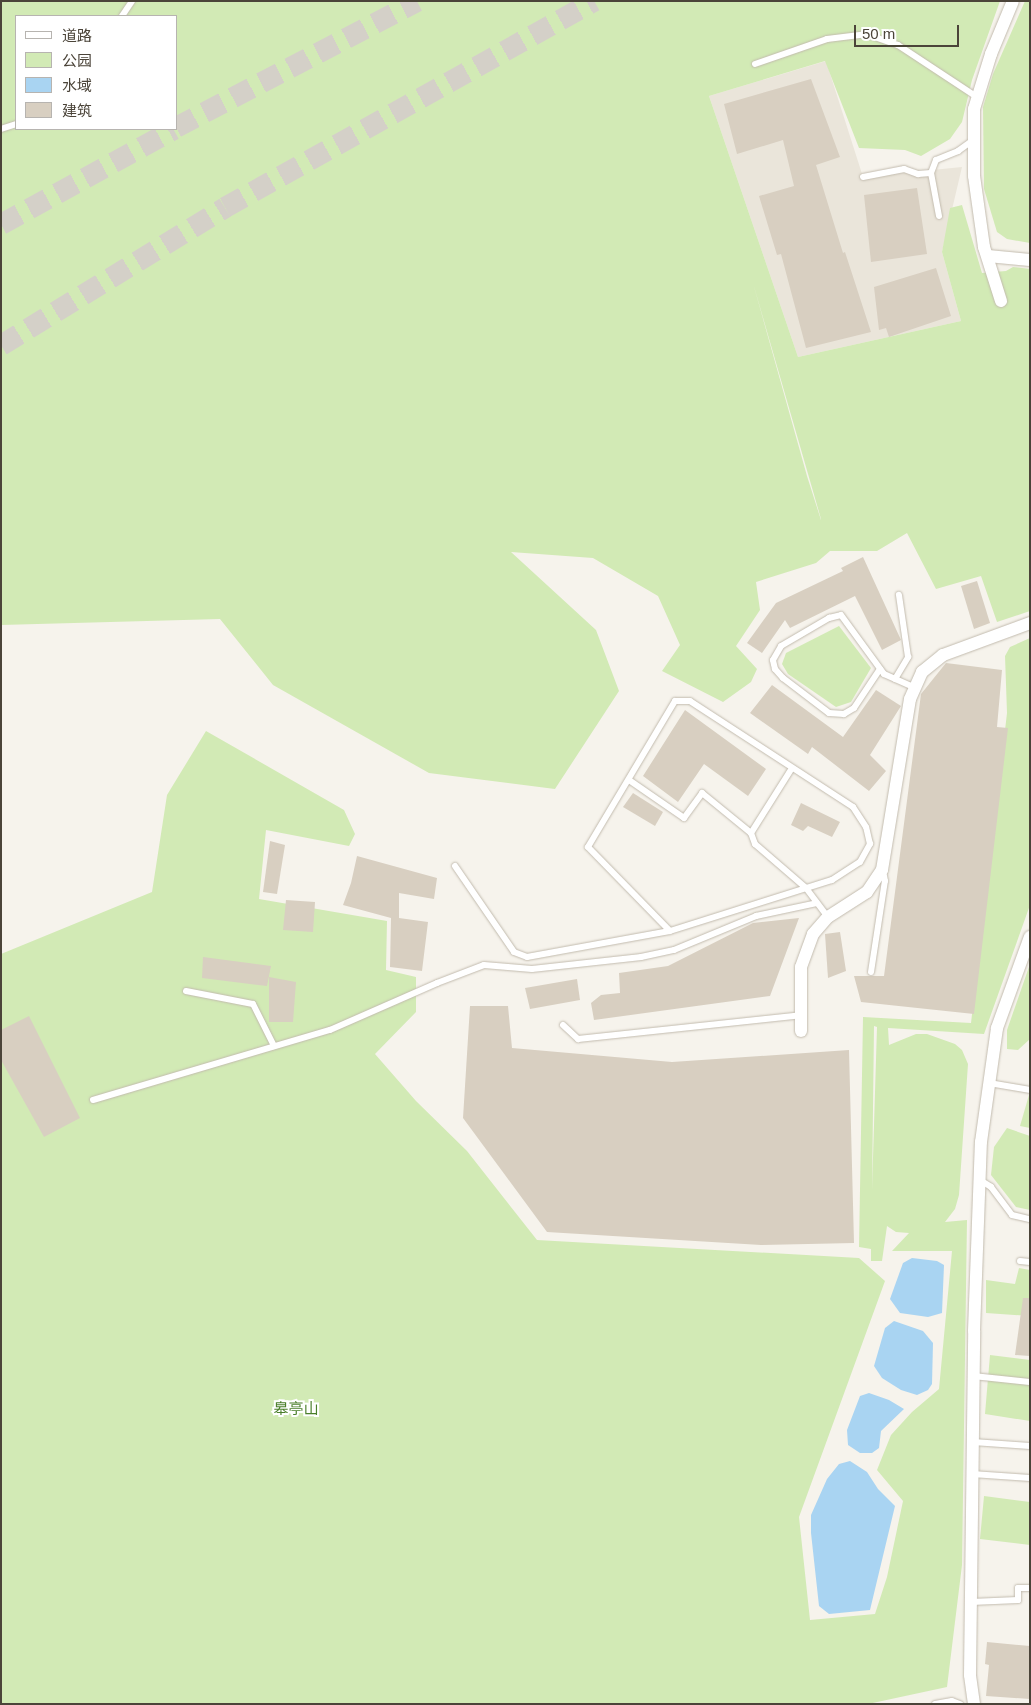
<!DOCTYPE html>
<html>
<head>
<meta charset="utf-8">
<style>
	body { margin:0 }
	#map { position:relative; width:1031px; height:1705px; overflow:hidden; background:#f6f3ec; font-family:Arial,"Noto Sans SC",sans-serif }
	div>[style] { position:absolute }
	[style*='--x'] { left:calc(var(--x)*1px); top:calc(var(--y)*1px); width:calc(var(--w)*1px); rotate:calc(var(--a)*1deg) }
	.residential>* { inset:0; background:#eae5da }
	.green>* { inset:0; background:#d2eab5 }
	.water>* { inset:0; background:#a9d4f2 }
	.building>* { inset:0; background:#d8cfc1 }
	.trunk-tunnel>* { height:21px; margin-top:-10.5px; transform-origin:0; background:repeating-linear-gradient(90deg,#d4d0c8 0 21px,transparent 0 32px) }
	.roads { filter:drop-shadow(0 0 1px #c2bbae) drop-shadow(0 0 1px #c2bbae) }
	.service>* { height:6px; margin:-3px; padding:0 3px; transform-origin:3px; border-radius:3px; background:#fff }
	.minor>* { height:12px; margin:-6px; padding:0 6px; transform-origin:6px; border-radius:6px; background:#fff }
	span { translate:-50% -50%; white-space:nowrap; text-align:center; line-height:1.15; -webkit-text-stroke:4px #fff; paint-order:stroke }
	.park-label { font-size:15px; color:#4a7f2a }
	.frame { position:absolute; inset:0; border:2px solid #4b4439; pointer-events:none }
	.legend { position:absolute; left:15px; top:15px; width:162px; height:115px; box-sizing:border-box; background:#fff; border:1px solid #b7b4b0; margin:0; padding:6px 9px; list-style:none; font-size:15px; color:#4b4439 }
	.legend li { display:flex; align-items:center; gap:10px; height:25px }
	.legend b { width:25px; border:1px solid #b7b4b0 }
	.scale { position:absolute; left:854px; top:25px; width:105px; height:22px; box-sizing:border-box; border:2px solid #4b4439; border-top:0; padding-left:6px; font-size:15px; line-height:18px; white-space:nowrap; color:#4b4439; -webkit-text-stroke:4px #fff; paint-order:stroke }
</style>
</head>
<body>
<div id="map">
	<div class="residential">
		<div style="clip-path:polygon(826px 61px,863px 177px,962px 167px,942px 252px,961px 321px,798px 357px,709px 96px)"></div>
	</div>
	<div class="green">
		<div style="clip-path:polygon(evenodd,1px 1px,1000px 1px,972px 80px,962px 122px,950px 139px,921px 156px,905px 150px,859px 148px,825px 61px,709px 96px,798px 357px,961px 321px,942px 252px,950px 208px,962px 205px,982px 273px,1006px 271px,1013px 267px,1030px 269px,1030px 611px,997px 622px,981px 576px,936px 589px,907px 533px,877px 551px,830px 551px,816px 563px,756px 582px,760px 610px,736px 646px,757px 669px,751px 682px,723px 702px,662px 671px,680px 645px,658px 596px,593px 558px,511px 552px,596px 630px,619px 691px,555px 789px,429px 773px,273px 685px,220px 619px,1px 625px,1px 1px,16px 16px,176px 16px,176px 129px,16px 129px,16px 16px,1px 1px,753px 283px,821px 519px,821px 520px,807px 476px,753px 283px)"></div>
		<div style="clip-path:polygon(1025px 1px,1030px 1px,1030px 243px,1007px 239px,997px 232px,984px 189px,983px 107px,993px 74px)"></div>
		<div style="clip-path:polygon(839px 626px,871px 668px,851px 702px,836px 707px,788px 674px,782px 664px,786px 653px)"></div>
		<div style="clip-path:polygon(evenodd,1030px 638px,1030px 905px,984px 1034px,888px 1028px,889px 1045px,916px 1034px,927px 1034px,955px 1044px,962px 1050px,968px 1064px,959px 1195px,955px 1209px,945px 1222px,967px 1220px,962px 1565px,947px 1687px,868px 1704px,1px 1704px,1px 954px,152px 892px,167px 795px,206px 731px,344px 810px,355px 834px,349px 846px,266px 830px,259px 899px,387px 921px,386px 970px,416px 977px,416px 1012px,375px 1054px,416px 1101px,467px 1151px,537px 1240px,859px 1258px,885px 1281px,799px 1517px,810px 1620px,875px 1614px,887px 1577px,903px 1501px,877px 1470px,891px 1435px,912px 1412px,939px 1389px,952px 1251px,892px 1251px,909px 1233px,896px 1232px,887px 1226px,882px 1261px,871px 1261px,871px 1249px,859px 1247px,863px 1017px,971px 1023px,1007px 713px,1005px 656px,1010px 647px,1030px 638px,874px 1026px,877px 1027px,872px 1190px,874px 1026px)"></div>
		<div style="clip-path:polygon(1030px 964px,1030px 1039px,1018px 1050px,1007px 1049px,1007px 1030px)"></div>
		<div style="clip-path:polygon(1029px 1095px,1030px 1095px,1030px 1128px,1020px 1126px)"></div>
		<div style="clip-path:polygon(1007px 1128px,1030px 1136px,1030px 1210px,1016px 1207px,991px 1175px,994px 1147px)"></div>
		<div style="clip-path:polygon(1019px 1268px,1030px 1270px,1030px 1316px,986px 1313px,986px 1280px,1015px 1284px)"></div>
		<div style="clip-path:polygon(990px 1355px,1030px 1360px,1030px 1421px,985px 1414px)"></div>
		<div style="clip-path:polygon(984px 1496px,1030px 1502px,1030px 1545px,980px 1539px)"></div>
	</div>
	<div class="water">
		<div style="clip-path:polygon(912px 1258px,937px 1261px,944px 1265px,942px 1313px,928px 1317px,900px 1313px,890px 1299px,903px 1263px)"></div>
		<div style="clip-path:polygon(894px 1321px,923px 1331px,933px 1343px,932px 1384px,928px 1390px,917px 1395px,901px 1390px,882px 1378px,874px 1366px,885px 1328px)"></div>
		<div style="clip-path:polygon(869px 1393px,889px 1400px,904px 1409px,881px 1431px,879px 1448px,872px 1453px,860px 1453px,848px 1445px,847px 1430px,860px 1396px)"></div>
		<div style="clip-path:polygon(850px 1461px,867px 1472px,878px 1489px,895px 1506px,870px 1610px,829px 1614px,819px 1606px,811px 1533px,811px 1515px,827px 1479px,839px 1464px)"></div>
	</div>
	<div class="building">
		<div style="clip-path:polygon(811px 79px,840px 157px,816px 165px,843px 253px,845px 252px,871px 332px,806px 348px,781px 254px,777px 255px,759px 196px,794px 186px,783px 140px,737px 154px,724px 104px)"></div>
		<div style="clip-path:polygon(917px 188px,927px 254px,871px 262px,864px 195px)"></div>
		<div style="clip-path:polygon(936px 268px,951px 316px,889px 337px,886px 328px,879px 330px,874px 287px)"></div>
		<div style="clip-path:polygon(863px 557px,901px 640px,882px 650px,855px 596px,790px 628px,785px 620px,762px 653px,747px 643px,776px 603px,843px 571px,841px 568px)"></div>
		<div style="clip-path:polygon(977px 581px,990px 623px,974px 629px,961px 586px)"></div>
		<div style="clip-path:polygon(946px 663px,1002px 670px,997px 727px,1008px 728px,974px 1014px,861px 1002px,854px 976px,884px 976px,921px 694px)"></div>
		<div style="clip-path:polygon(772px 685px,843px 737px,876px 690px,901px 706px,870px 755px,886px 771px,869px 791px,812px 747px,808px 754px,750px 713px)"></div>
		<div style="clip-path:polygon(685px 710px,766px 769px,748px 796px,704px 764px,678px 802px,643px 776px)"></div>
		<div style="clip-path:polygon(633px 793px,663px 812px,655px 826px,623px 807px)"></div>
		<div style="clip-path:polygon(801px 803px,840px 822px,832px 837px,808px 826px,803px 831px,791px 825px)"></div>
		<div style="clip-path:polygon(270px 841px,285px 845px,277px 894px,263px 892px)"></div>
		<div style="clip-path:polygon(357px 856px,437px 878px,434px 899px,399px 893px,399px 918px,428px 922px,422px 971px,390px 967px,391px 918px,343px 905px,351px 883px)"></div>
		<div style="clip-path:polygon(286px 900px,315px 902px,313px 932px,283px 930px)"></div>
		<div style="clip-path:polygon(799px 918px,770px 996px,594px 1020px,591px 1003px,601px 995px,620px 993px,619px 973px,668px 966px,753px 923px)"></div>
		<div style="clip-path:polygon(840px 932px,846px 971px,828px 978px,825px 934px)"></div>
		<div style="clip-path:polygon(203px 957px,271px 966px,267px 986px,202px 978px)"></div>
		<div style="clip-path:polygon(269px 977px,296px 982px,293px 1022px,269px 1022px)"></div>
		<div style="clip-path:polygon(577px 979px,580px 1000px,530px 1009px,525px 988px)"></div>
		<div style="clip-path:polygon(470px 1006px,508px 1006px,512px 1048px,672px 1062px,849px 1050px,854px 1243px,761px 1245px,547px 1232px,463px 1118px)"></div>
		<div style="clip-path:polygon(29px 1016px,80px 1118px,44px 1137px,1px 1060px,1px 1030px)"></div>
		<div style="clip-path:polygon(1023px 1298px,1030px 1298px,1030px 1356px,1015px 1355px)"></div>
		<div style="clip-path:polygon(987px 1642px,1030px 1646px,1030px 1699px,986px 1696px,989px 1665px,985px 1664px)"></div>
	</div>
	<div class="trunk-tunnel">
		<div style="--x:176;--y:127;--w:272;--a:-27.6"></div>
		<div style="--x:1;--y:224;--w:197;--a:-28.8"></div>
		<div style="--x:1;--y:345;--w:263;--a:-31.6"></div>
		<div style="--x:225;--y:207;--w:423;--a:-29.2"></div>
	</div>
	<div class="roads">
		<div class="service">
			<div style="--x:122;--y:16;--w:18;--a:-56"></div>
			<div style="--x:755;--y:64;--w:76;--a:-19.1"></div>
			<div style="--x:827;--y:39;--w:39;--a:-7"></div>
			<div style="--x:866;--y:34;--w:34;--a:19"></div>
			<div style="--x:898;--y:45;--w:95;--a:33.4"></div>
			<div style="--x:1;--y:129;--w:16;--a:-18"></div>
			<div style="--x:863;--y:177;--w:42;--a:-11"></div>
			<div style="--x:904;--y:169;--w:15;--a:20"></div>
			<div style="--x:918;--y:174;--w:13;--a:-4"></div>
			<div style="--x:939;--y:216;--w:44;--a:-100.5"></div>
			<div style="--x:931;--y:173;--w:14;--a:-69"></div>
			<div style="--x:936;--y:160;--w:24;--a:-22"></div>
			<div style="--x:958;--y:151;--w:19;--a:-36"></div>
			<div style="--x:880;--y:669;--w:47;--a:123.7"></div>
			<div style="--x:854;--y:708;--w:12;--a:149"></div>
			<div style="--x:844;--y:714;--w:15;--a:-176"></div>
			<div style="--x:829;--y:713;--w:58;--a:-142.7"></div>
			<div style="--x:783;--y:678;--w:12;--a:-132"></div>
			<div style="--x:775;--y:669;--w:9;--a:-103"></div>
			<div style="--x:773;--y:660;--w:16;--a:-60"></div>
			<div style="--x:781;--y:646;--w:56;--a:-30.3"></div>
			<div style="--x:829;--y:618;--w:12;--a:-14"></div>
			<div style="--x:841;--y:615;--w:73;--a:53.9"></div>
			<div style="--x:884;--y:674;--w:34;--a:24"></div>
			<div style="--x:895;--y:679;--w:26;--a:-59"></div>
			<div style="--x:908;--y:657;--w:63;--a:-98.3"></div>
			<div style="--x:792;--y:768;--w:77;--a:122.2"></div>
			<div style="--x:751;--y:833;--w:12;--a:70"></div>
			<div style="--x:755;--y:844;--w:67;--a:40.8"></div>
			<div style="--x:806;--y:888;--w:36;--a:53"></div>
			<div style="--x:629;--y:780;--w:67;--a:34.6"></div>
			<div style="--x:684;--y:818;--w:31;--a:-54"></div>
			<div style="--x:702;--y:793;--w:63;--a:39.2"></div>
			<div style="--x:455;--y:866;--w:104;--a:55.5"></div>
			<div style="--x:514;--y:952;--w:14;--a:21"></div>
			<div style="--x:527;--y:957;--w:145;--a:-10.3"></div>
			<div style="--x:670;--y:931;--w:170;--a:-17.5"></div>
			<div style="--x:832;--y:880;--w:33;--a:-33"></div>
			<div style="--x:860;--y:862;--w:21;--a:-61"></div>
			<div style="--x:870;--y:844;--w:17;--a:-103"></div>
			<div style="--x:866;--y:827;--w:24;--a:-123"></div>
			<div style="--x:853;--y:807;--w:194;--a:-147"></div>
			<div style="--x:690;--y:701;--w:15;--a:180"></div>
			<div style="--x:675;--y:701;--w:170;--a:120.8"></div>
			<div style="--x:588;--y:847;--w:117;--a:45.7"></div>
			<div style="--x:871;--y:972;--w:92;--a:-81.3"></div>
			<div style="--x:885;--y:881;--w:10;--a:-101"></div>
			<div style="--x:186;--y:991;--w:68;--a:11"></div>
			<div style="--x:253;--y:1004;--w:47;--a:63.4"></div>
			<div style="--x:563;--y:1025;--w:21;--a:43"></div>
			<div style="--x:578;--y:1039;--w:224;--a:-6.1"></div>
			<div style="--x:989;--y:1083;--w:42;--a:9.7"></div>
			<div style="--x:93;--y:1100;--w:247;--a:-16.5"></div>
			<div style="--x:330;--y:1030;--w:117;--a:-23.7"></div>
			<div style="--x:437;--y:983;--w:50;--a:-21"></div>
			<div style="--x:484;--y:965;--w:48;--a:4.8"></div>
			<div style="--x:532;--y:969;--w:110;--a:-6.3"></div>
			<div style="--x:641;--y:957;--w:34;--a:-12"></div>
			<div style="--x:674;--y:950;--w:89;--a:-22.5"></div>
			<div style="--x:756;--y:916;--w:62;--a:-12"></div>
			<div style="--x:980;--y:1180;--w:13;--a:32"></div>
			<div style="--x:991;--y:1187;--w:35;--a:53"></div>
			<div style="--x:1012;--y:1215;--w:18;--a:13"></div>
			<div style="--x:1020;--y:1261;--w:10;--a:6"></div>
			<div style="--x:973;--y:1376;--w:57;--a:6"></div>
			<div style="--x:973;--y:1442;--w:57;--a:4"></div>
			<div style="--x:972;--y:1474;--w:58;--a:3.9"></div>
			<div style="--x:971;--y:1602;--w:47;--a:-2.4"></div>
			<div style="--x:1018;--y:1600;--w:12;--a:-90"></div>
			<div style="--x:1018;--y:1588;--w:12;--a:0"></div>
			<div style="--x:935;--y:1704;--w:17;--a:-10"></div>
			<div style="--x:952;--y:1701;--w:9;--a:21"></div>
		</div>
		<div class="minor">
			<div style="--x:988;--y:256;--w:42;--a:5.4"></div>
			<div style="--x:1001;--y:301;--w:57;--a:-107.5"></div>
			<div style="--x:984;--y:247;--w:72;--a:-98"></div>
			<div style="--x:974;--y:176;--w:67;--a:-90"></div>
			<div style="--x:974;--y:109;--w:58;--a:-72.8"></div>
			<div style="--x:991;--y:54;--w:57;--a:-67.5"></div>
			<div style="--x:801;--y:1031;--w:64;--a:-90"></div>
			<div style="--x:801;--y:967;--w:35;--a:-70"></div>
			<div style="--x:813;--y:934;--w:23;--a:-49"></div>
			<div style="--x:828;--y:917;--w:46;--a:-32.7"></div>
			<div style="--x:867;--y:892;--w:27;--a:-56"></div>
			<div style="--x:882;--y:870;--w:173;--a:-80.7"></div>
			<div style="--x:910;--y:699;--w:30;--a:-66"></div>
			<div style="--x:922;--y:672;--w:27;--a:-39"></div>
			<div style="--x:943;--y:655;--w:93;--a:-20.2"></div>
			<div style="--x:974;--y:1704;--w:29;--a:-98"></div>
			<div style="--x:970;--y:1675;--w:344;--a:-89.3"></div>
			<div style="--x:974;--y:1331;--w:189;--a:-87.9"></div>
			<div style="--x:981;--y:1142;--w:115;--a:-82"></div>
			<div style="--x:997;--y:1028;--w:97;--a:-70.1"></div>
		</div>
	</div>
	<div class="park-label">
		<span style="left:296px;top:1409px">皋亭山</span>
	</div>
	<div class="frame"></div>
	<ul class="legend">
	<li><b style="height:6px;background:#fff"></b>道路</li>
	<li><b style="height:14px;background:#d2eab5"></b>公园</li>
	<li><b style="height:14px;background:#a9d4f2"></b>水域</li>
	<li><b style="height:14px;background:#d8cfc1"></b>建筑</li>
	</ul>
	<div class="scale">50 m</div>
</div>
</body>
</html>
